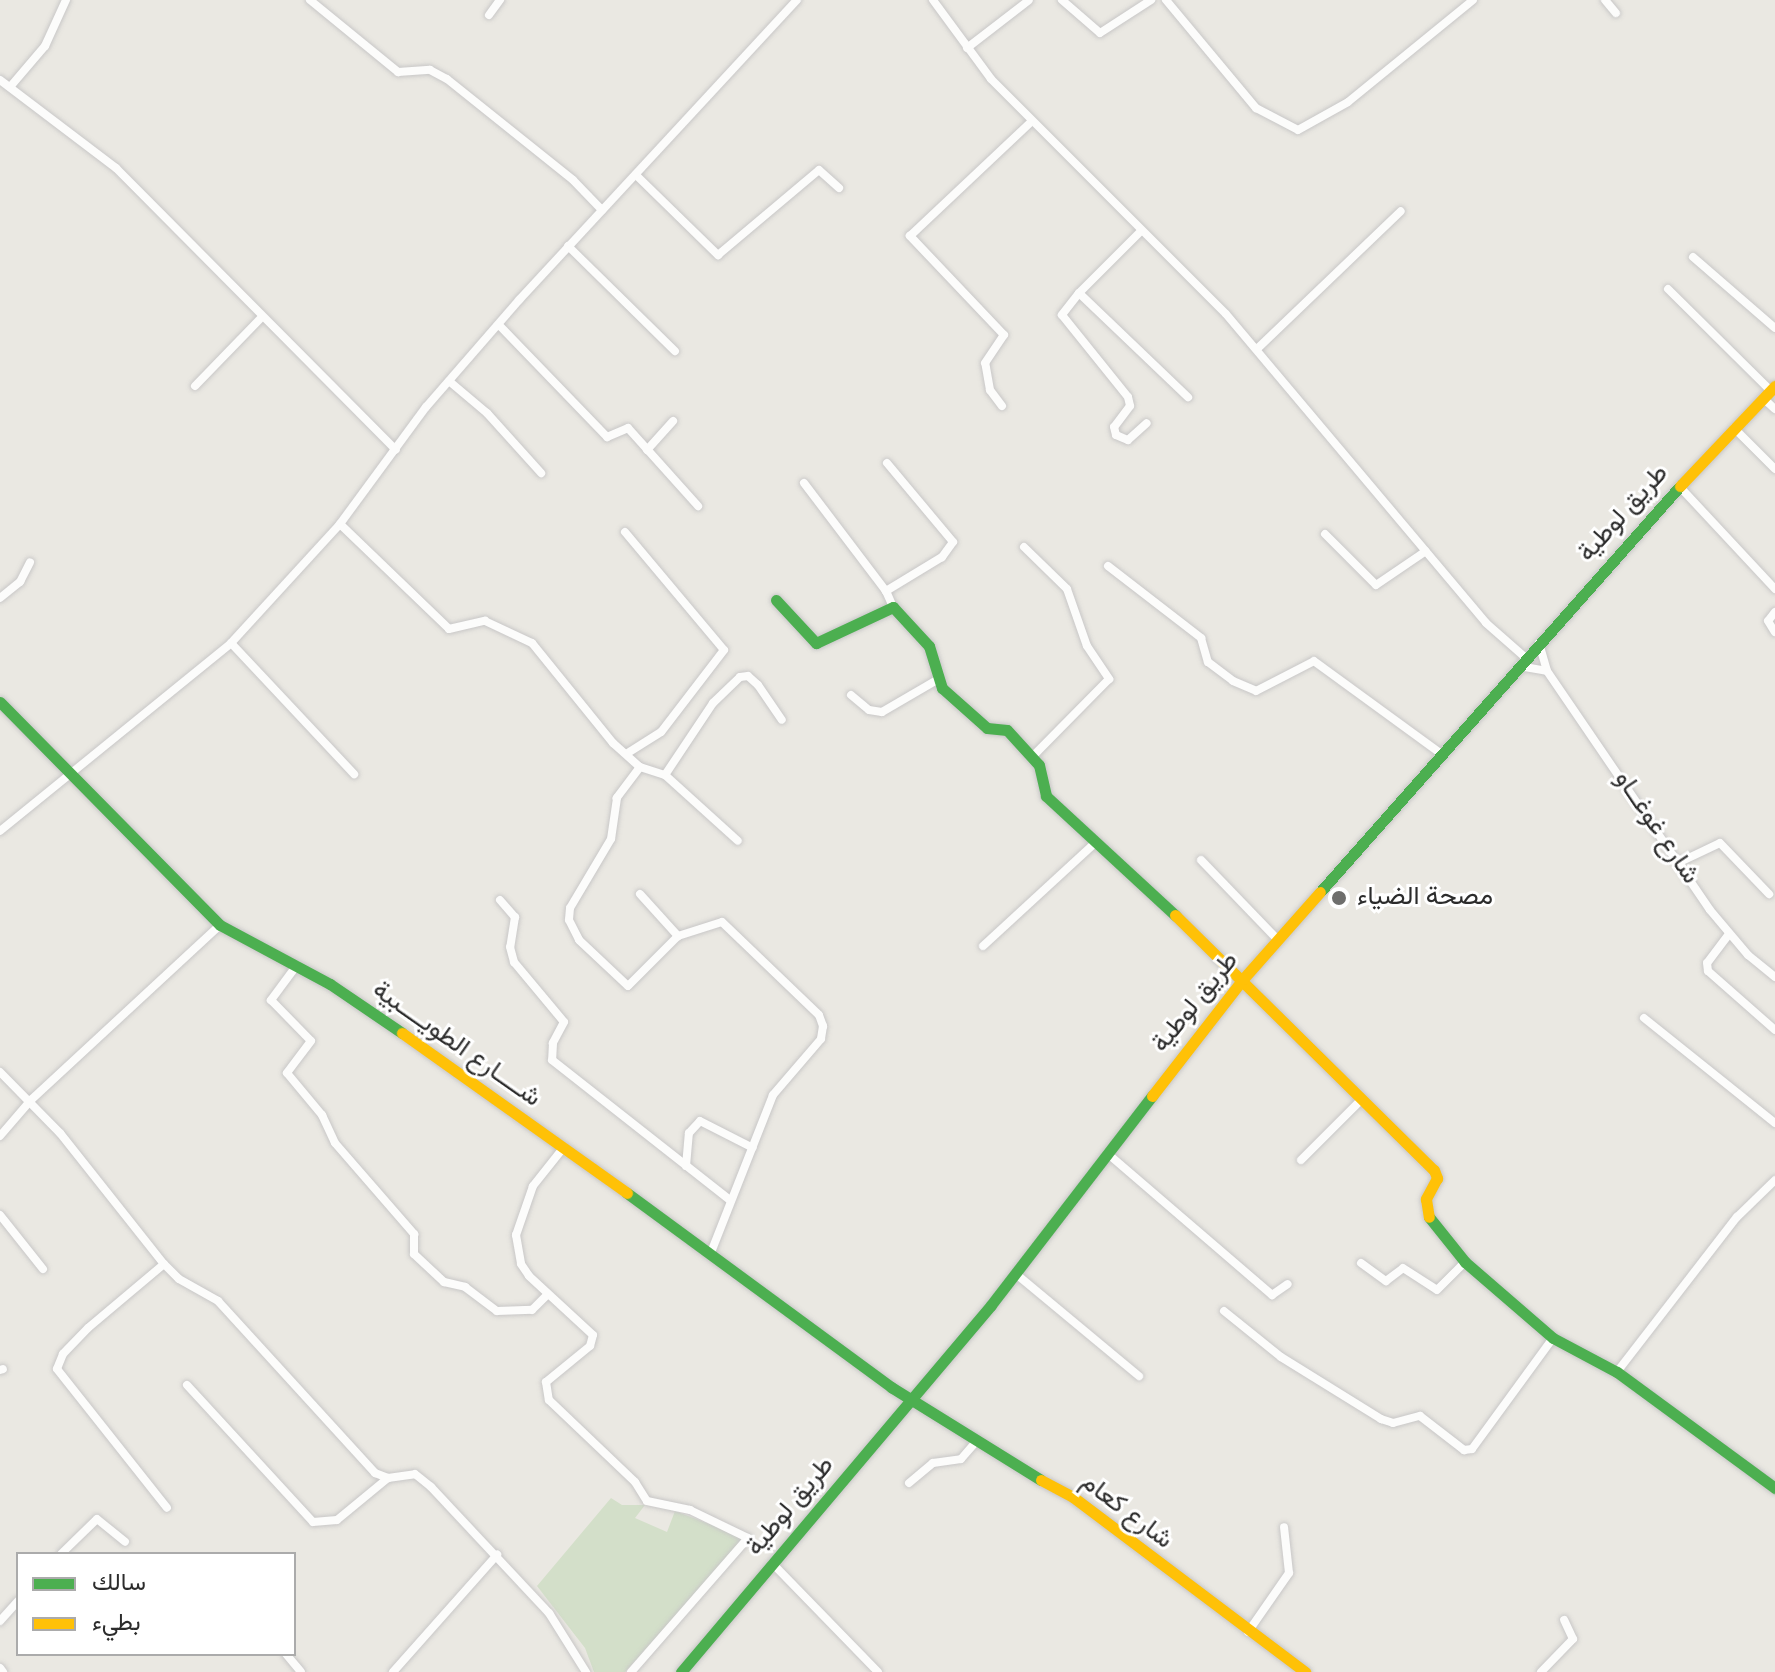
<!DOCTYPE html>
<html>
<head>
<meta charset="utf-8">
<style>
	body { margin:0 }
	#map { position:relative; width:1775px; height:1672px; overflow:hidden; background:#eae8e2; font-family:Overpass,Vazirmatn,sans-serif }
	div>[style] { position:absolute }
	[style*='--x'] { left:calc(var(--x)*1px); top:calc(var(--y)*1px); width:calc(var(--w)*1px); rotate:calc(var(--a)*1deg) }
	.cemetery>* { inset:0; background:#d3dfc9 }
	.roads { filter:drop-shadow(0 0 2px #c8c7c7) drop-shadow(0 0 2px #c8c7c7) }
	.street>* { height:8px; margin:-4px; padding:0 4px; transform-origin:4px; border-radius:4px; background:#fcfcfb }
	.fast>* { height:11px; margin:-5.5px; padding:0 5.5px; transform-origin:5.5px; border-radius:5.5px; background:#4caf50 }
	.slow>* { height:11px; margin:-5.5px; padding:0 5.5px; transform-origin:5.5px; border-radius:5.5px; background:#ffc107 }
	.dots>* { width:22px; height:22px; translate:-50% -50%; box-sizing:border-box; border:4px solid #fff; border-radius:50% }
	span { translate:-50% -50%; white-space:nowrap; text-align:center; line-height:1.15; -webkit-text-stroke:6px #fff; paint-order:stroke }
	.street-label { font-size:26px; color:#2c2c2c }
	.poi-label { font-size:26px; color:#2c2c2c }
	.left { translate:0 -50%; text-align:left }
	.legend { position:absolute; left:16px; top:1552px; width:280px; height:104px; box-sizing:border-box; background:#fff; border:2px solid #ababab; margin:0; padding:10px 14px; list-style:none; font-size:24px; color:#2c2c2c }
	.legend li { display:flex; align-items:center; gap:16px; height:40px }
	.legend b { width:40px; border:2px solid #ababab }
</style>
</head>
<body>
<div id="map">
	<div class="cemetery">
		<div style="clip-path:polygon(611px 1498px,622px 1505px,645px 1505px,635px 1518px,667px 1532px,675px 1511px,746px 1538px,625px 1672px,594px 1672px,585px 1648px,537px 1586px)"></div>
	</div>
	<div class="roads">
		<div class="street">
			<div style="--x:310;--y:0;--w:114;--a:39.3"></div>
			<div style="--x:398;--y:72;--w:32;--a:-4"></div>
			<div style="--x:430;--y:70;--w:19;--a:28"></div>
			<div style="--x:447;--y:79;--w:161;--a:38.7"></div>
			<div style="--x:573;--y:180;--w:42;--a:46"></div>
			<div style="--x:933;--y:0;--w:98;--a:53.7"></div>
			<div style="--x:991;--y:79;--w:332;--a:45"></div>
			<div style="--x:1226;--y:314;--w:404;--a:49.9"></div>
			<div style="--x:1486;--y:623;--w:53;--a:41.2"></div>
			<div style="--x:1062;--y:0;--w:50;--a:41"></div>
			<div style="--x:1100;--y:33;--w:61;--a:-32.9"></div>
			<div style="--x:1166;--y:0;--w:141;--a:50.2"></div>
			<div style="--x:1256;--y:108;--w:47;--a:27.6"></div>
			<div style="--x:1298;--y:130;--w:57;--a:-29.2"></div>
			<div style="--x:1348;--y:102;--w:161;--a:-39.2"></div>
			<div style="--x:1605;--y:0;--w:17;--a:50"></div>
			<div style="--x:489;--y:15;--w:19;--a:-54"></div>
			<div style="--x:967;--y:48;--w:78;--a:-37.7"></div>
			<div style="--x:0;--y:80;--w:146;--a:37.2"></div>
			<div style="--x:116;--y:168;--w:397;--a:45.2"></div>
			<div style="--x:10;--y:87;--w:54;--a:-49.5"></div>
			<div style="--x:45;--y:46;--w:51;--a:-65.5"></div>
			<div style="--x:636;--y:175;--w:115;--a:44.3"></div>
			<div style="--x:718;--y:255;--w:132;--a:-40.1"></div>
			<div style="--x:819;--y:170;--w:27;--a:42"></div>
			<div style="--x:1141;--y:231;--w:88;--a:135"></div>
			<div style="--x:1079;--y:293;--w:151;--a:43.7"></div>
			<div style="--x:568;--y:246;--w:150;--a:44.5"></div>
			<div style="--x:1693;--y:257;--w:108;--a:40.9"></div>
			<div style="--x:1668;--y:289;--w:144;--a:44.7"></div>
			<div style="--x:1079;--y:293;--w:28;--a:128"></div>
			<div style="--x:1062;--y:315;--w:105;--a:51.2"></div>
			<div style="--x:1128;--y:397;--w:9;--a:77"></div>
			<div style="--x:1130;--y:406;--w:26;--a:127"></div>
			<div style="--x:1114;--y:427;--w:8;--a:76"></div>
			<div style="--x:1116;--y:435;--w:13;--a:23"></div>
			<div style="--x:1128;--y:440;--w:25;--a:-42"></div>
			<div style="--x:499;--y:325;--w:156;--a:46"></div>
			<div style="--x:607;--y:437;--w:23;--a:-23"></div>
			<div style="--x:628;--y:428;--w:105;--a:48.1"></div>
			<div style="--x:1257;--y:349;--w:199;--a:-43.8"></div>
			<div style="--x:449;--y:381;--w:50;--a:40.1"></div>
			<div style="--x:487;--y:413;--w:81;--a:48"></div>
			<div style="--x:195;--y:386;--w:93;--a:-45.9"></div>
			<div style="--x:1763;--y:398;--w:16;--a:43"></div>
			<div style="--x:1002;--y:406;--w:20;--a:-127"></div>
			<div style="--x:990;--y:390;--w:27;--a:-100"></div>
			<div style="--x:985;--y:363;--w:34;--a:-56"></div>
			<div style="--x:1004;--y:335;--w:137;--a:-133.5"></div>
			<div style="--x:910;--y:236;--w:166;--a:-43.3"></div>
			<div style="--x:1734;--y:428;--w:58;--a:45"></div>
			<div style="--x:647;--y:450;--w:39;--a:-48"></div>
			<div style="--x:887;--y:463;--w:103;--a:50.1"></div>
			<div style="--x:953;--y:542;--w:19;--a:126"></div>
			<div style="--x:942;--y:557;--w:66;--a:148.7"></div>
			<div style="--x:886;--y:591;--w:17;--a:66"></div>
			<div style="--x:804;--y:483;--w:136;--a:52.8"></div>
			<div style="--x:1679;--y:486;--w:141;--a:47"></div>
			<div style="--x:340;--y:524;--w:151;--a:43.9"></div>
			<div style="--x:449;--y:629;--w:37;--a:-13"></div>
			<div style="--x:485;--y:621;--w:52;--a:25.1"></div>
			<div style="--x:532;--y:643;--w:129;--a:51"></div>
			<div style="--x:613;--y:743;--w:36;--a:42"></div>
			<div style="--x:640;--y:767;--w:26;--a:18"></div>
			<div style="--x:665;--y:775;--w:98;--a:42.1"></div>
			<div style="--x:625;--y:532;--w:154;--a:50"></div>
			<div style="--x:724;--y:650;--w:103;--a:127.5"></div>
			<div style="--x:661;--y:732;--w:41;--a:147.8"></div>
			<div style="--x:1325;--y:534;--w:72;--a:45"></div>
			<div style="--x:1376;--y:585;--w:60;--a:-34.2"></div>
			<div style="--x:1024;--y:547;--w:60;--a:44.3"></div>
			<div style="--x:1067;--y:589;--w:60;--a:70.7"></div>
			<div style="--x:1087;--y:646;--w:40;--a:56"></div>
			<div style="--x:1109;--y:679;--w:108;--a:134.6"></div>
			<div style="--x:1108;--y:566;--w:118;--a:37.7"></div>
			<div style="--x:1201;--y:638;--w:25;--a:74"></div>
			<div style="--x:1208;--y:662;--w:31;--a:37"></div>
			<div style="--x:1233;--y:681;--w:25;--a:23"></div>
			<div style="--x:1256;--y:691;--w:65;--a:-27.3"></div>
			<div style="--x:1314;--y:661;--w:155;--a:36.1"></div>
			<div style="--x:0;--y:598;--w:26;--a:-39"></div>
			<div style="--x:20;--y:582;--w:22;--a:-63"></div>
			<div style="--x:1775;--y:612;--w:11;--a:128"></div>
			<div style="--x:1768;--y:621;--w:13;--a:58"></div>
			<div style="--x:231;--y:643;--w:180;--a:46.8"></div>
			<div style="--x:1539;--y:643;--w:29;--a:74"></div>
			<div style="--x:1547;--y:671;--w:289;--a:55.7"></div>
			<div style="--x:1710;--y:910;--w:59;--a:49.8"></div>
			<div style="--x:1748;--y:955;--w:35;--a:39"></div>
			<div style="--x:1519;--y:666;--w:28;--a:10"></div>
			<div style="--x:851;--y:695;--w:23;--a:40"></div>
			<div style="--x:869;--y:710;--w:13;--a:9"></div>
			<div style="--x:882;--y:712;--w:64;--a:-30.2"></div>
			<div style="--x:640;--y:767;--w:39;--a:127"></div>
			<div style="--x:617;--y:798;--w:41;--a:98.3"></div>
			<div style="--x:611;--y:839;--w:80;--a:120.7"></div>
			<div style="--x:570;--y:908;--w:12;--a:95"></div>
			<div style="--x:569;--y:920;--w:22;--a:63"></div>
			<div style="--x:579;--y:940;--w:67;--a:43.2"></div>
			<div style="--x:628;--y:986;--w:71;--a:-45"></div>
			<div style="--x:665;--y:775;--w:87;--a:-56.3"></div>
			<div style="--x:713;--y:703;--w:37;--a:-44"></div>
			<div style="--x:740;--y:677;--w:8;--a:-7"></div>
			<div style="--x:748;--y:676;--w:13;--a:42"></div>
			<div style="--x:758;--y:685;--w:42;--a:55.6"></div>
			<div style="--x:0;--y:831;--w:298;--a:-39.1"></div>
			<div style="--x:231;--y:643;--w:161;--a:-47.5"></div>
			<div style="--x:340;--y:524;--w:145;--a:-53.7"></div>
			<div style="--x:426;--y:407;--w:142;--a:-49"></div>
			<div style="--x:519;--y:300;--w:409;--a:-47.2"></div>
			<div style="--x:1201;--y:860;--w:110;--a:46.1"></div>
			<div style="--x:1680;--y:862;--w:44;--a:-25.4"></div>
			<div style="--x:1720;--y:843;--w:71;--a:46.1"></div>
			<div style="--x:640;--y:894;--w:57;--a:47.9"></div>
			<div style="--x:678;--y:936;--w:46;--a:-17.7"></div>
			<div style="--x:722;--y:922;--w:134;--a:43.8"></div>
			<div style="--x:819;--y:1015;--w:12;--a:70"></div>
			<div style="--x:823;--y:1026;--w:13;--a:99"></div>
			<div style="--x:821;--y:1039;--w:74;--a:130.6"></div>
			<div style="--x:773;--y:1095;--w:169;--a:111.5"></div>
			<div style="--x:500;--y:900;--w:23;--a:49"></div>
			<div style="--x:515;--y:917;--w:30;--a:99"></div>
			<div style="--x:510;--y:947;--w:16;--a:75"></div>
			<div style="--x:514;--y:962;--w:78;--a:50.2"></div>
			<div style="--x:564;--y:1022;--w:24;--a:118"></div>
			<div style="--x:553;--y:1043;--w:17;--a:93"></div>
			<div style="--x:552;--y:1060;--w:226;--a:38.2"></div>
			<div style="--x:1729;--y:934;--w:36;--a:127"></div>
			<div style="--x:1707;--y:963;--w:8;--a:83"></div>
			<div style="--x:1708;--y:971;--w:89;--a:41.4"></div>
			<div style="--x:983;--y:946;--w:154;--a:-42.6"></div>
			<div style="--x:297;--y:965;--w:44;--a:126.6"></div>
			<div style="--x:271;--y:1000;--w:57;--a:45.7"></div>
			<div style="--x:311;--y:1041;--w:40;--a:127"></div>
			<div style="--x:287;--y:1073;--w:55;--a:50.2"></div>
			<div style="--x:322;--y:1115;--w:31;--a:65"></div>
			<div style="--x:335;--y:1143;--w:121;--a:49"></div>
			<div style="--x:414;--y:1234;--w:20;--a:90"></div>
			<div style="--x:414;--y:1254;--w:41;--a:43"></div>
			<div style="--x:444;--y:1282;--w:22;--a:13"></div>
			<div style="--x:465;--y:1287;--w:40;--a:37"></div>
			<div style="--x:497;--y:1311;--w:35;--a:-2"></div>
			<div style="--x:532;--y:1310;--w:21;--a:-45"></div>
			<div style="--x:1644;--y:1018;--w:168;--a:38.7"></div>
			<div style="--x:0;--y:1072;--w:86;--a:45.5"></div>
			<div style="--x:60;--y:1133;--w:167;--a:51.6"></div>
			<div style="--x:164;--y:1264;--w:21;--a:45"></div>
			<div style="--x:179;--y:1279;--w:45;--a:29.4"></div>
			<div style="--x:218;--y:1301;--w:233;--a:47.6"></div>
			<div style="--x:375;--y:1473;--w:14;--a:21"></div>
			<div style="--x:388;--y:1478;--w:27;--a:-8"></div>
			<div style="--x:415;--y:1474;--w:21;--a:39"></div>
			<div style="--x:431;--y:1487;--w:173;--a:46.9"></div>
			<div style="--x:549;--y:1613;--w:70;--a:57.9"></div>
			<div style="--x:0;--y:1136;--w:48;--a:-49.3"></div>
			<div style="--x:31;--y:1100;--w:258;--a:-42.8"></div>
			<div style="--x:564;--y:1147;--w:50;--a:128.5"></div>
			<div style="--x:533;--y:1186;--w:52;--a:109.1"></div>
			<div style="--x:516;--y:1235;--w:29;--a:80"></div>
			<div style="--x:521;--y:1264;--w:14;--a:56"></div>
			<div style="--x:529;--y:1276;--w:87;--a:42.7"></div>
			<div style="--x:593;--y:1335;--w:11;--a:105"></div>
			<div style="--x:590;--y:1346;--w:57;--a:140.7"></div>
			<div style="--x:546;--y:1382;--w:18;--a:81"></div>
			<div style="--x:549;--y:1400;--w:119;--a:43.6"></div>
			<div style="--x:635;--y:1482;--w:22;--a:58"></div>
			<div style="--x:647;--y:1501;--w:44;--a:11.8"></div>
			<div style="--x:690;--y:1510;--w:64;--a:25.8"></div>
			<div style="--x:748;--y:1538;--w:178;--a:131.1"></div>
			<div style="--x:1107;--y:1153;--w:218;--a:40.7"></div>
			<div style="--x:1272;--y:1295;--w:19;--a:-35"></div>
			<div style="--x:1301;--y:1160;--w:86;--a:-45"></div>
			<div style="--x:686;--y:1166;--w:33;--a:-85"></div>
			<div style="--x:689;--y:1133;--w:16;--a:-47"></div>
			<div style="--x:700;--y:1121;--w:59;--a:27"></div>
			<div style="--x:0;--y:1215;--w:69;--a:51.5"></div>
			<div style="--x:1361;--y:1263;--w:31;--a:36"></div>
			<div style="--x:1386;--y:1281;--w:21;--a:-37"></div>
			<div style="--x:1403;--y:1268;--w:40;--a:32.9"></div>
			<div style="--x:1437;--y:1290;--w:40;--a:-45"></div>
			<div style="--x:164;--y:1264;--w:99;--a:139.9"></div>
			<div style="--x:88;--y:1328;--w:36;--a:134"></div>
			<div style="--x:63;--y:1354;--w:16;--a:112"></div>
			<div style="--x:57;--y:1369;--w:177;--a:51.6"></div>
			<div style="--x:1016;--y:1274;--w:160;--a:39.7"></div>
			<div style="--x:1224;--y:1311;--w:73;--a:38.9"></div>
			<div style="--x:1281;--y:1357;--w:118;--a:31.8"></div>
			<div style="--x:1381;--y:1419;--w:13;--a:18"></div>
			<div style="--x:1393;--y:1423;--w:28;--a:-15"></div>
			<div style="--x:1420;--y:1416;--w:56;--a:37.7"></div>
			<div style="--x:1464;--y:1450;--w:8;--a:-7"></div>
			<div style="--x:1472;--y:1449;--w:137;--a:-53.9"></div>
			<div style="--x:0;--y:1370;--w:3;--a:-18"></div>
			<div style="--x:1617;--y:1372;--w:196;--a:-52.3"></div>
			<div style="--x:1737;--y:1217;--w:53;--a:-44.2"></div>
			<div style="--x:187;--y:1385;--w:186;--a:47.4"></div>
			<div style="--x:313;--y:1522;--w:24;--a:-5"></div>
			<div style="--x:337;--y:1520;--w:66;--a:-39.5"></div>
			<div style="--x:909;--y:1483;--w:31;--a:-40"></div>
			<div style="--x:933;--y:1463;--w:28;--a:-8"></div>
			<div style="--x:961;--y:1459;--w:21;--a:-49"></div>
			<div style="--x:61;--y:1554;--w:50;--a:-44.2"></div>
			<div style="--x:97;--y:1519;--w:36;--a:39"></div>
			<div style="--x:772;--y:1563;--w:152;--a:45.8"></div>
			<div style="--x:0;--y:1621;--w:27;--a:-48"></div>
			<div style="--x:1248;--y:1632;--w:72;--a:-55.2"></div>
			<div style="--x:1289;--y:1573;--w:46;--a:-96.2"></div>
			<div style="--x:286;--y:1654;--w:23;--a:50"></div>
			<div style="--x:0;--y:1668;--w:5;--a:53"></div>
			<div style="--x:393;--y:1672;--w:157;--a:-48.4"></div>
			<div style="--x:1541;--y:1672;--w:46;--a:-45.9"></div>
			<div style="--x:1573;--y:1639;--w:21;--a:-115"></div>
		</div>
		<div class="fast">
			<div style="--x:776;--y:600;--w:59;--a:47.1"></div>
			<div style="--x:816;--y:643;--w:85;--a:-25.1"></div>
			<div style="--x:893;--y:607;--w:53;--a:47.3"></div>
			<div style="--x:929;--y:646;--w:44;--a:72.8"></div>
			<div style="--x:942;--y:688;--w:60;--a:41.6"></div>
			<div style="--x:987;--y:728;--w:20;--a:6"></div>
			<div style="--x:1007;--y:730;--w:47;--a:47.6"></div>
			<div style="--x:1039;--y:765;--w:32;--a:77"></div>
			<div style="--x:1046;--y:796;--w:176;--a:42.7"></div>
			<div style="--x:0;--y:702;--w:313;--a:45.4"></div>
			<div style="--x:220;--y:925;--w:125;--a:28.2"></div>
			<div style="--x:330;--y:984;--w:87;--a:34.2"></div>
			<div style="--x:1320;--y:892;--w:543;--a:-48.44"></div>
			<div style="--x:627;--y:1193;--w:328;--a:36.3"></div>
			<div style="--x:891;--y:1387;--w:176;--a:31.8"></div>
			<div style="--x:1429;--y:1217;--w:58;--a:51.3"></div>
			<div style="--x:1465;--y:1262;--w:116;--a:40.8"></div>
			<div style="--x:1553;--y:1338;--w:72;--a:28"></div>
			<div style="--x:1617;--y:1372;--w:196;--a:36.3"></div>
			<div style="--x:681;--y:1672;--w:480;--a:-49.8"></div>
			<div style="--x:991;--y:1305;--w:264;--a:-52.4"></div>
		</div>
		<div class="slow">
			<div style="--x:1680;--y:486;--w:138;--a:-46.5"></div>
			<div style="--x:1175;--y:915;--w:363;--a:44.6"></div>
			<div style="--x:1434;--y:1170;--w:9;--a:69"></div>
			<div style="--x:1437;--y:1178;--w:24;--a:118"></div>
			<div style="--x:1426;--y:1199;--w:18;--a:81"></div>
			<div style="--x:402;--y:1033;--w:276;--a:35.4"></div>
			<div style="--x:1152;--y:1096;--w:148;--a:-52.1"></div>
			<div style="--x:1243;--y:979;--w:116;--a:-48.5"></div>
			<div style="--x:1041;--y:1480;--w:36;--a:28"></div>
			<div style="--x:1073;--y:1497;--w:291;--a:37"></div>
		</div>
	</div>
	<div class="dots">
		<div style="left:1339px;top:898px;background:#6e6e6c"></div>
	</div>
	<div class="street-label">
		<span style="left:1624px;top:514px;rotate:-48deg">طريق لوطية</span>
		<span style="left:1656px;top:828px;rotate:56deg">شارع غوغــاو</span>
		<span style="left:1196px;top:1003px;rotate:-51deg">طريق لوطية</span>
		<span style="left:456px;top:1045px;rotate:35deg">شــــارع الطويــــبية</span>
		<span style="left:791px;top:1507px;rotate:-50deg">طريق لوطية</span>
		<span style="left:1126px;top:1512px;rotate:37deg">شارع كعام</span>
	</div>
	<div class="poi-label">
		<span class="left" style="left:1357px;top:898px">مصحة الضياء</span>
	</div>
	<ul class="legend">
	<li><b style="height:10px;background:#4caf50"></b>سالك</li>
	<li><b style="height:10px;background:#ffc107"></b>بطيء</li>
	</ul>
</div>
</body>
</html>
